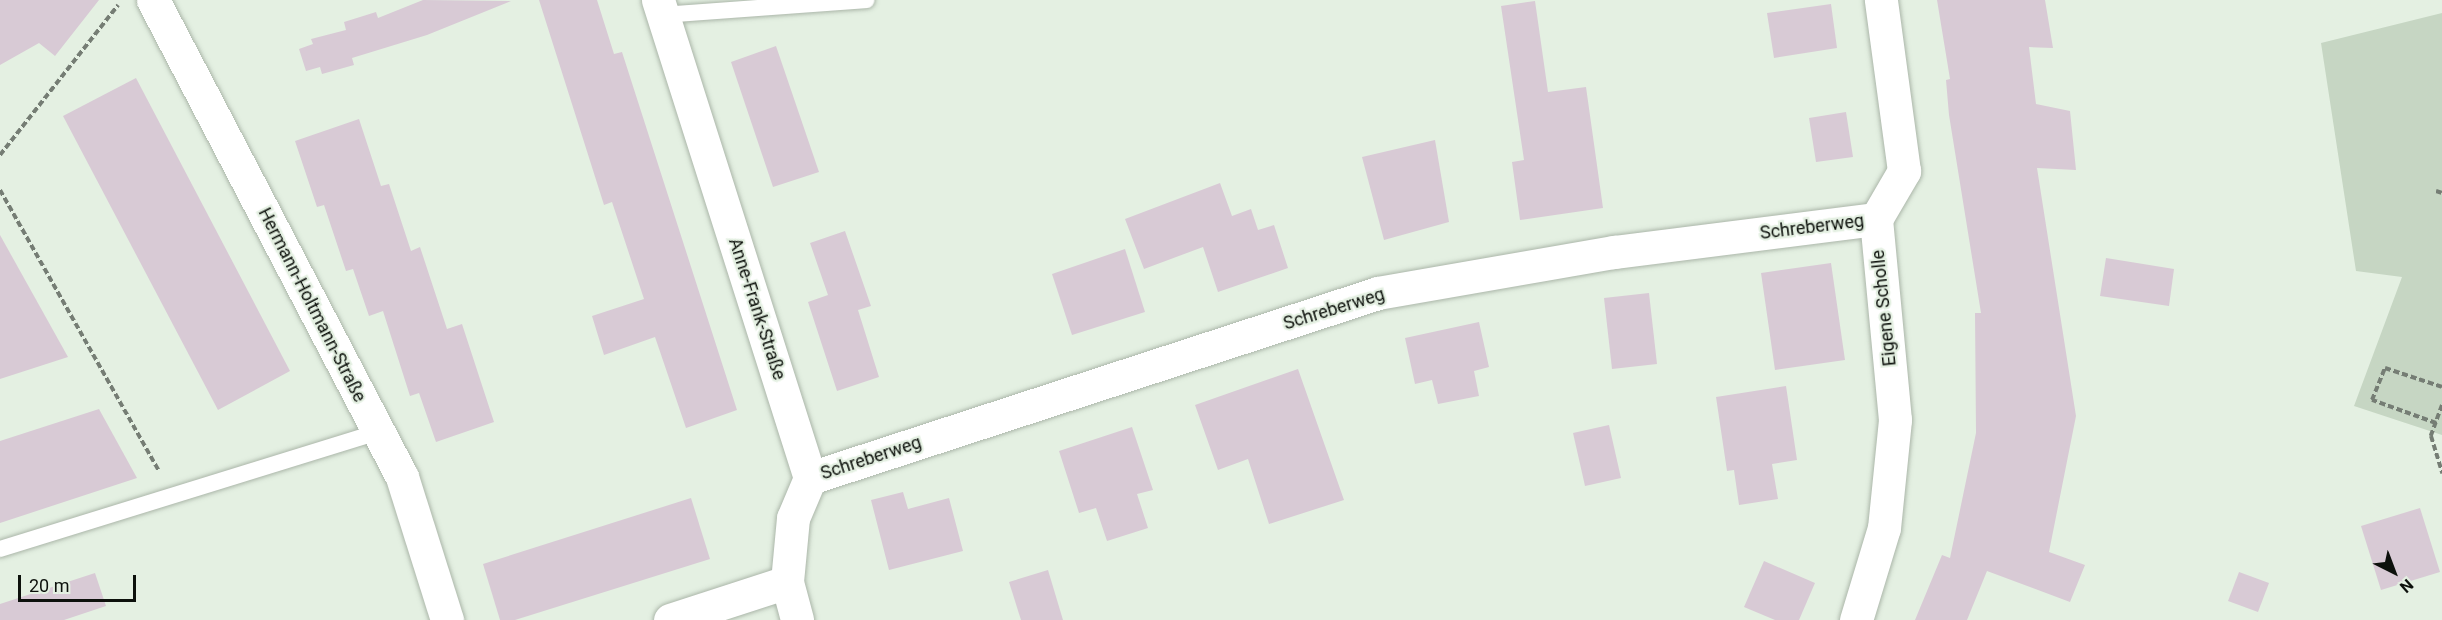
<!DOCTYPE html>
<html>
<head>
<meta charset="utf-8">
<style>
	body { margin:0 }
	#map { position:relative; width:2442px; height:620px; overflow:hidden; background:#e4f0e2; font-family:Roboto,sans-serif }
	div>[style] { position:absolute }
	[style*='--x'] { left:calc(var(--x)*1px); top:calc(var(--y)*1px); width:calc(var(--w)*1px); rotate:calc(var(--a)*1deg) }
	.green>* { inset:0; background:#c6d6c3 }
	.building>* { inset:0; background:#d8cad5 }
	.path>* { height:4px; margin-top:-2px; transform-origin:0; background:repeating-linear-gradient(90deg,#757d74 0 6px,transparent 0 9px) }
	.roads { filter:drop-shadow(0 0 2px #abb6a9) drop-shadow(0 0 2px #abb6a9) }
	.lane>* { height:16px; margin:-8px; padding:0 8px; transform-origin:8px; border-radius:8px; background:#fff }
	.street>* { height:33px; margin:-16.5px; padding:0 16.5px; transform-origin:16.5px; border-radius:16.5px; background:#fff }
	span { translate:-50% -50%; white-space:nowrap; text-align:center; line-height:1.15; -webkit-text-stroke:4.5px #e4f0e2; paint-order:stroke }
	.street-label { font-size:18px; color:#0d110c }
	.north { position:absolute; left:2364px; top:542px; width:60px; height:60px; -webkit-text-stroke:4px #e4f0e2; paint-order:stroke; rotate:138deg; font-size:16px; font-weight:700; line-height:24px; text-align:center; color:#0d110c }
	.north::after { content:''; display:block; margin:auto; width:21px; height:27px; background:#0d110c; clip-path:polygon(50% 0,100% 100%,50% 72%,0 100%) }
	.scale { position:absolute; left:18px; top:575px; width:118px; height:27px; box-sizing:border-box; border:3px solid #0d110c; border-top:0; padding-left:8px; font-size:18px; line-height:21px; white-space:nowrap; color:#0d110c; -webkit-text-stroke:4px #e4f0e2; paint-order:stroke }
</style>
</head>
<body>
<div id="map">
	<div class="green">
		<div style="clip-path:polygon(2442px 13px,2442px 435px,2354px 406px,2402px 277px,2356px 271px,2321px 43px)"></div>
	</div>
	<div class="building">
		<div style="clip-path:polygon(0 0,99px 0,55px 56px,39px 43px,0 65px)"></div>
		<div style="clip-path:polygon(423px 0,511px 1px,427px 35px,352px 58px,354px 65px,322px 74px,320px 67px,306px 71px,299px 49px,313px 44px,311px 39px,346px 30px,344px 22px,376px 12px,378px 18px)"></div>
		<div style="clip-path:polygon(539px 0,597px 0,614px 54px,622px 52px,737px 410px,686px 428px,655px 337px,604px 355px,592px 316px,644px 299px,612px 202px,604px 205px)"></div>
		<div style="clip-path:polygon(1937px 0,2045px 0,2053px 48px,2029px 47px,2036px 104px,2070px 111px,2076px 170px,2037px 168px,2076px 416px,2049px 552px,2085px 565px,2070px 602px,1987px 571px,1967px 620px,1915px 620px,1942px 555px,1950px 558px,1976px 433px,1975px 313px,1981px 313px,1949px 115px,1946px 80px,1950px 79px)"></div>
		<div style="clip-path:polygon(1535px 1px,1548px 92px,1586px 87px,1603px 208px,1520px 220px,1512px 162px,1524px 160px,1501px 6px)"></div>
		<div style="clip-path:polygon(1831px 4px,1837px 48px,1774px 58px,1767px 13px)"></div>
		<div style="clip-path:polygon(776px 46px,819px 172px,773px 187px,731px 62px)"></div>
		<div style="clip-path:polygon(136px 78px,290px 371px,218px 410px,63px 116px)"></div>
		<div style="clip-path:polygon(1846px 112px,1853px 157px,1816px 162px,1809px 118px)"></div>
		<div style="clip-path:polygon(359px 119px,381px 186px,389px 184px,411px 251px,420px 247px,447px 329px,462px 324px,494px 422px,436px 442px,419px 393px,410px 396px,383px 311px,369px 316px,353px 269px,346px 271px,324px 205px,317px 207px,295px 141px)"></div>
		<div style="clip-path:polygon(1435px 140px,1449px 222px,1384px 240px,1362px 157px)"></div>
		<div style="clip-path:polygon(1220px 183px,1232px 216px,1251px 209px,1258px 230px,1274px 225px,1288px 268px,1218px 292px,1203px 247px,1144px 269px,1125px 219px)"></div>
		<div style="clip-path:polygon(845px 231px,871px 306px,858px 310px,879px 377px,837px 391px,808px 302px,828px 295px,810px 243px)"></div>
		<div style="clip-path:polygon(0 235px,68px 357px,0 379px)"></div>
		<div style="clip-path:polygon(1125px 249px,1145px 312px,1072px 335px,1052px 274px)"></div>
		<div style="clip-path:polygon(2106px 258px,2174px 269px,2169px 306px,2100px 296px)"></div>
		<div style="clip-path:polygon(1831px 263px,1845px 360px,1775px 370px,1761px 273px)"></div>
		<div style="clip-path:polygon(1649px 293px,1657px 364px,1612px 369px,1604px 298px)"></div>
		<div style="clip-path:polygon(1479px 322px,1489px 367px,1474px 371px,1479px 396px,1438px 404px,1432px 380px,1415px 384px,1405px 338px)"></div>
		<div style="clip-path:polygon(1298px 369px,1344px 500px,1269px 524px,1248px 459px,1218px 470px,1195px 405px)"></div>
		<div style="clip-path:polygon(1786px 386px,1797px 460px,1772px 464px,1778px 499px,1739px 505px,1734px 470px,1727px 471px,1716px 397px)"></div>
		<div style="clip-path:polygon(99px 409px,137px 478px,0 523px,0 441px)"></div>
		<div style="clip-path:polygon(1609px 425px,1621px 478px,1585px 486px,1573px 433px)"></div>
		<div style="clip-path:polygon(1132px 427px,1153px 490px,1137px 494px,1148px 528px,1107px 541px,1096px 508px,1079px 513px,1059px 451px)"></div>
		<div style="clip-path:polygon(903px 492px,908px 509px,949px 498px,963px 551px,889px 570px,871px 500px)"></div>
		<div style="clip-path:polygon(691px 498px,710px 559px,515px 620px,500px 620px,483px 564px)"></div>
		<div style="clip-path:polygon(2420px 508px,2440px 572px,2381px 590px,2361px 526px)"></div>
		<div style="clip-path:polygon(1764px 561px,1815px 583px,1799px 620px,1775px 620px,1744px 607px)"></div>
		<div style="clip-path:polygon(1048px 570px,1063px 620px,1021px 620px,1009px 582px)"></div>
		<div style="clip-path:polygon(2239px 572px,2269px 583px,2258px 612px,2228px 601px)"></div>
		<div style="clip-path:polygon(95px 573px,106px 606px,64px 620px,0 620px,0 604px)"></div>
	</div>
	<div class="path">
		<div style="--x:0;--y:155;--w:191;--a:-51.8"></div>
		<div style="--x:0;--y:190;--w:323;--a:60.5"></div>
		<div style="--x:2436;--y:191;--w:6;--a:18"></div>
		<div style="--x:2442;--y:405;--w:33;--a:110"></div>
		<div style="--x:2431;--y:436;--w:39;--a:73"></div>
		<div style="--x:2436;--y:423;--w:68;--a:-160.2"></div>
		<div style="--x:2372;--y:400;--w:35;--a:-68"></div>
		<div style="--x:2385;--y:368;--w:60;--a:18.4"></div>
	</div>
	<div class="roads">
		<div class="lane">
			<div style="--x:663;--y:15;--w:204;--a:-4.2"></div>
			<div style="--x:0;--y:549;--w:395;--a:-17.2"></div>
		</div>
		<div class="street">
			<div style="--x:153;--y:0;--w:538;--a:62.43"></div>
			<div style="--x:402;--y:477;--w:150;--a:72.5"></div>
			<div style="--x:658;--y:0;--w:502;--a:72.36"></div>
			<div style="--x:810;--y:478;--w:43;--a:113"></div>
			<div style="--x:793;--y:518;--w:64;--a:95.4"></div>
			<div style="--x:787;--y:582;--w:39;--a:75"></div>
			<div style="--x:810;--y:478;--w:597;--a:-18.04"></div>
			<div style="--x:1378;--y:293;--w:240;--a:-9.9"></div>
			<div style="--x:1614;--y:252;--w:264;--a:-7.2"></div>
			<div style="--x:670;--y:620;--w:123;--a:-18"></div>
			<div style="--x:1856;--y:620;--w:96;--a:-73.1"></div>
			<div style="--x:1884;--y:528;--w:109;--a:-84.2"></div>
			<div style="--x:1895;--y:420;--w:202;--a:-95.4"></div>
			<div style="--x:1876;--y:219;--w:56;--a:-59.7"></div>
			<div style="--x:1904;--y:171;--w:173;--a:-97.7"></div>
		</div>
	</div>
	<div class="street-label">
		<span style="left:1812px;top:227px;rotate:-7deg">Schreberweg</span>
		<span style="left:312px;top:305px;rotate:63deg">Hermann-Holtmann-Straße</span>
		<span style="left:1884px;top:308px;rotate:-96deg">Eigene Scholle</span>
		<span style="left:757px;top:309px;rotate:72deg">Anne-Frank-Straße</span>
		<span style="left:1334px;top:309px;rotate:-17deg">Schreberweg</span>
		<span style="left:871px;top:458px;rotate:-18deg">Schreberweg</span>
	</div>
	<div class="north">N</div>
	<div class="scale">20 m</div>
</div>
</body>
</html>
